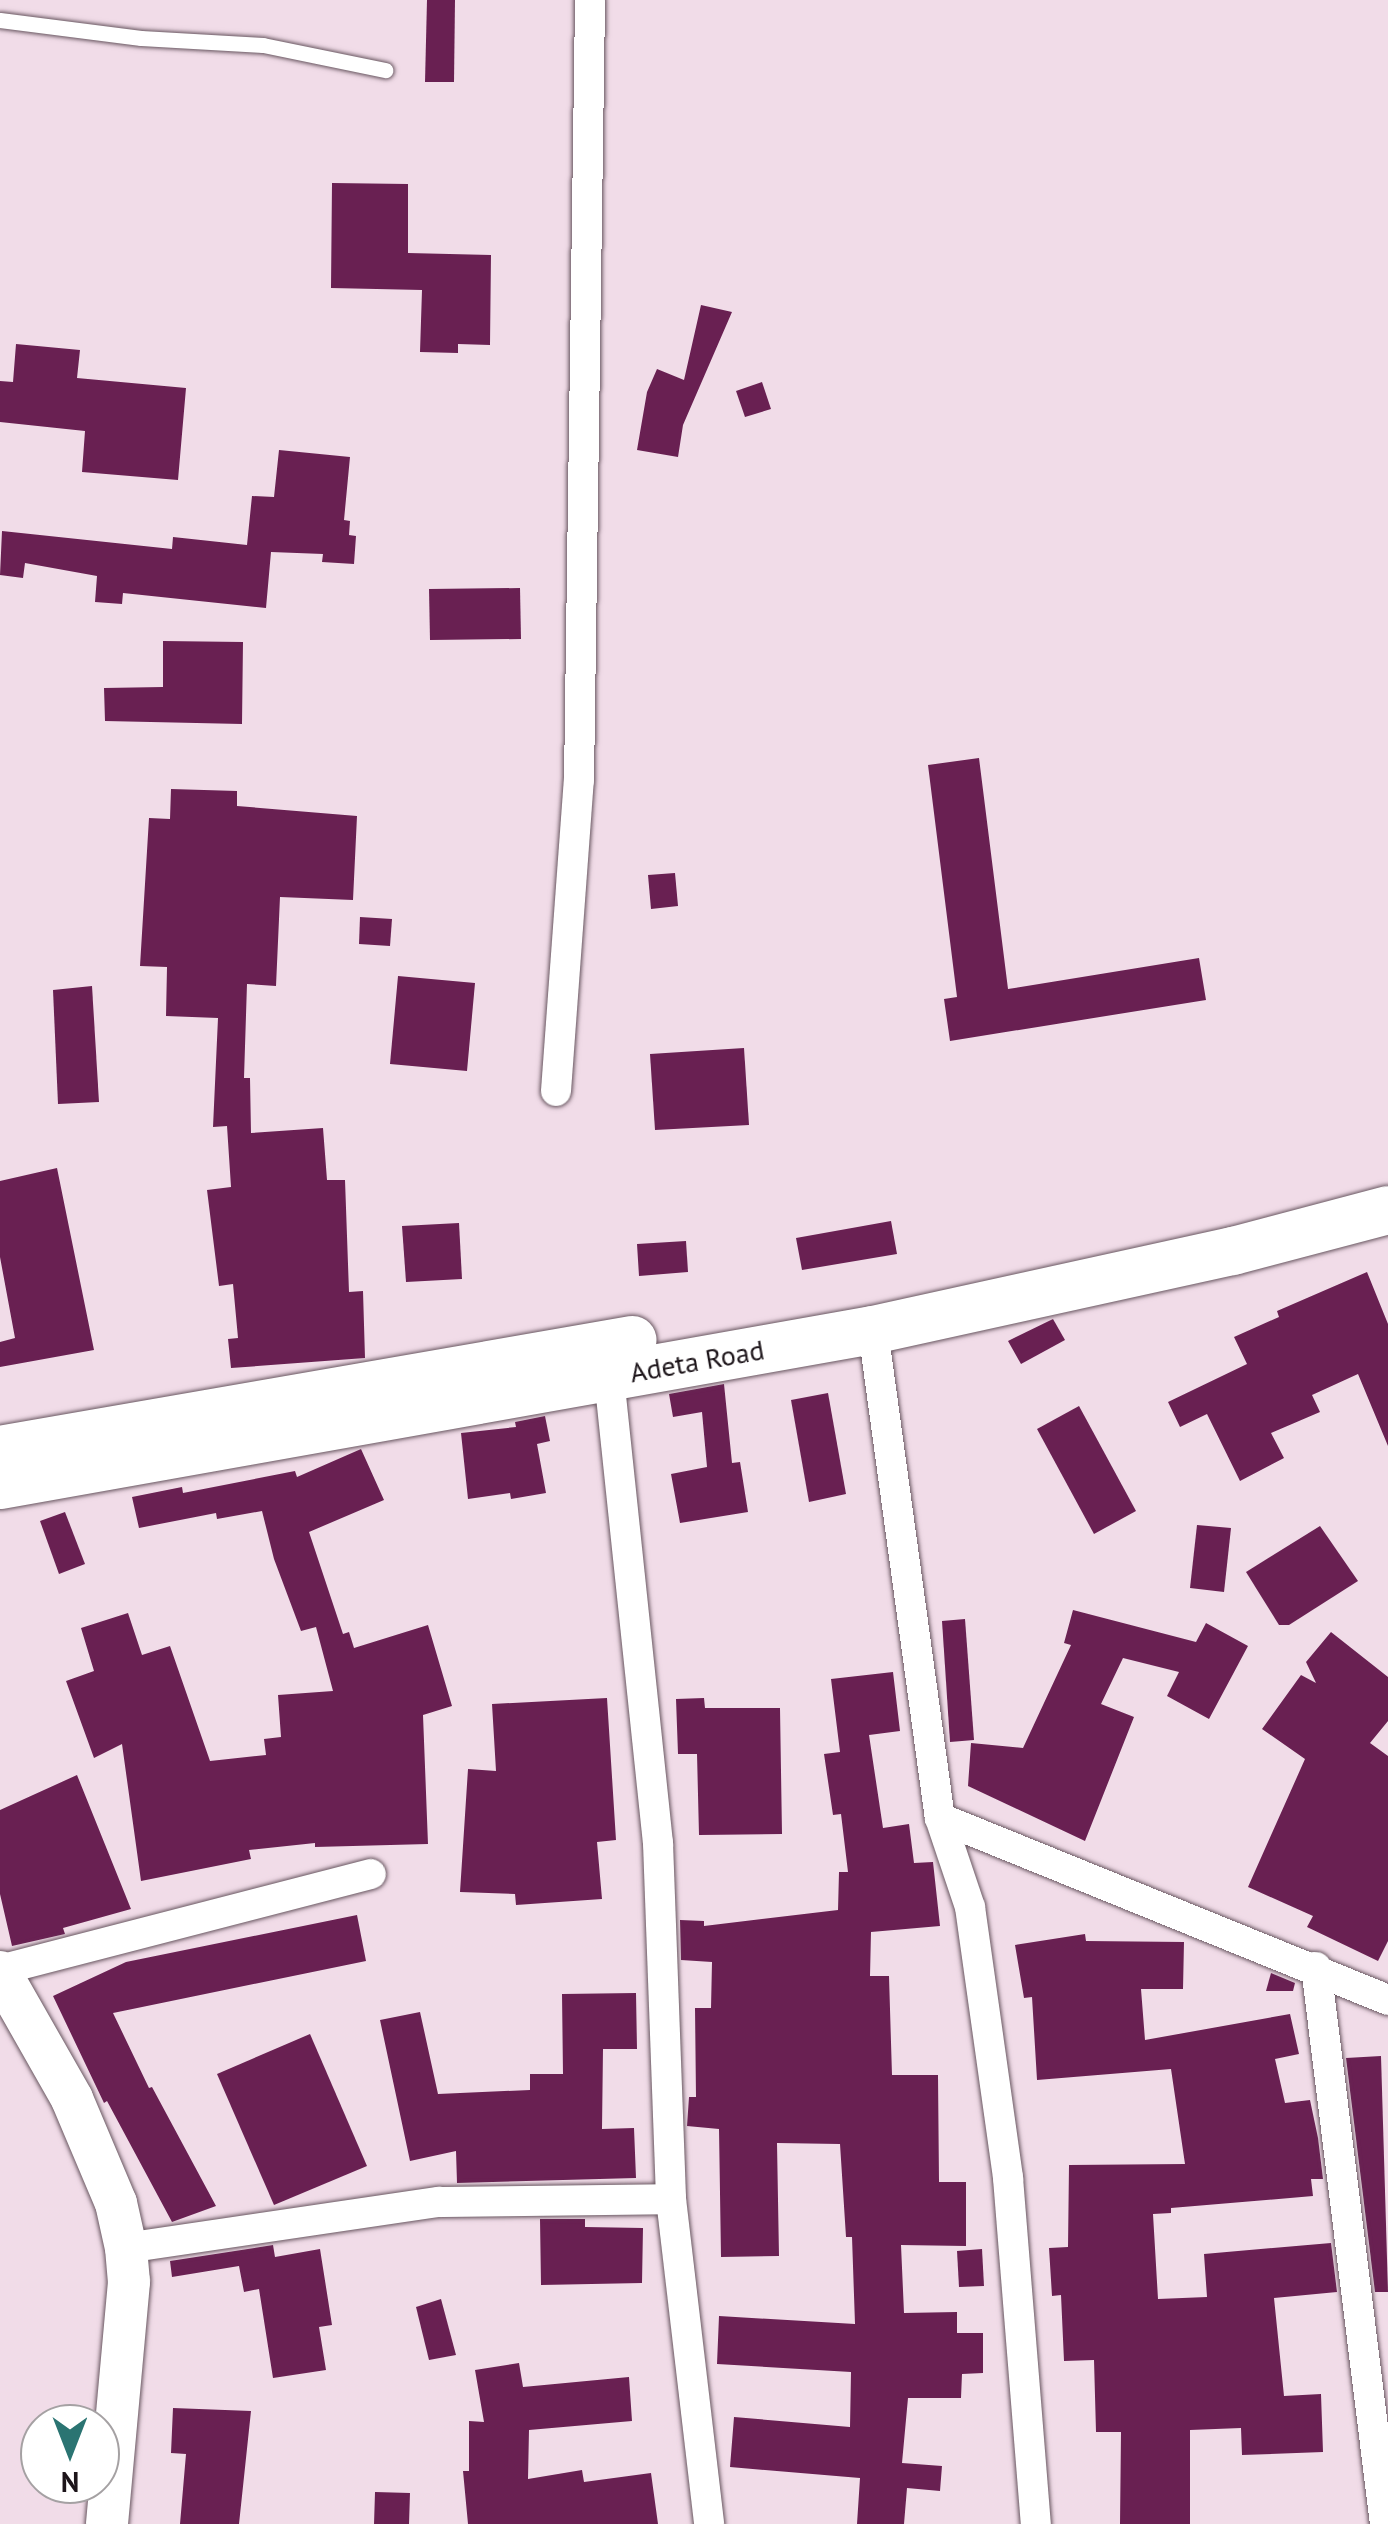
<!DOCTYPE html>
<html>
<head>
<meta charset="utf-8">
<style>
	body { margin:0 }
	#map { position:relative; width:1388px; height:2524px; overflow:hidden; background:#f1dce8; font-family:"PT Sans",sans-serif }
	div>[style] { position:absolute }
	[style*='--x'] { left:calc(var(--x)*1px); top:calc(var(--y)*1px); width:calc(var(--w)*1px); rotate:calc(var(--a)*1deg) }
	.building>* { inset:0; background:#692052 }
	.roads { filter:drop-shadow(0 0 2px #695761) drop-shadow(0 0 2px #695761) }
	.lane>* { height:15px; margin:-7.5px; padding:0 7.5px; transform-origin:7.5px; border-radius:7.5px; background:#fff }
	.street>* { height:30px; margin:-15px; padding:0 15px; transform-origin:15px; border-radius:15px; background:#fff }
	.secondary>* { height:42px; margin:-21px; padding:0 21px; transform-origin:21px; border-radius:21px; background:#fff }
	.primary>* { height:48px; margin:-24px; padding:0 24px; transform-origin:24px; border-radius:24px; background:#fff }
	span { translate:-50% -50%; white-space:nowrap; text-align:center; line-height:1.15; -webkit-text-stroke:10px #fff; paint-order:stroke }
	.street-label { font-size:28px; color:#1d151a }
	.north { position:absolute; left:20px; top:2404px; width:100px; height:100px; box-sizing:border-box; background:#fff; border:2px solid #a5a1a3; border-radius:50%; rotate:180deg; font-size:28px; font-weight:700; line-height:40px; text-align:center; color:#1d151a }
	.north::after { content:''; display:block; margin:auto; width:35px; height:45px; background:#2b7472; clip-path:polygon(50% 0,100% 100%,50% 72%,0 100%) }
</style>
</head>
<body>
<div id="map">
	<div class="building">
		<div style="clip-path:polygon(427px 0,455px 0,454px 82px,425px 82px)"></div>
		<div style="clip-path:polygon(332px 183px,408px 184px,408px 253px,491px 255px,490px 345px,458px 344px,458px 353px,420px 352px,422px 290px,331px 288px)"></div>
		<div style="clip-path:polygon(701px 305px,732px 312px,683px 425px,678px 457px,637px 450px,647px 392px,657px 369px,684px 380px)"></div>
		<div style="clip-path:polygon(16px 344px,80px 350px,77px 378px,186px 388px,178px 480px,82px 472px,85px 431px,0 422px,0 381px,13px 382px)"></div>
		<div style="clip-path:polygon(762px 382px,771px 409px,745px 417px,736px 391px)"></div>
		<div style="clip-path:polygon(279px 450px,350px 457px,344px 520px,350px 521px,349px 535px,356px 536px,354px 564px,322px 562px,323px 554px,271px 552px,266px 608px,123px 593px,122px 604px,95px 602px,97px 576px,25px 563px,23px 578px,0 575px,2px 531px,172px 549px,173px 537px,247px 545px,252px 496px,274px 497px)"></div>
		<div style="clip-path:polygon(520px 588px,521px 639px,430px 640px,429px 589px)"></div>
		<div style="clip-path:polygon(163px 641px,243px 642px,242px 724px,105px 721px,104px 688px,163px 687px)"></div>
		<div style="clip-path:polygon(979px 758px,1008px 989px,1199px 958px,1206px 1000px,950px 1041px,944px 999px,957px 997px,928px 765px)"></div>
		<div style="clip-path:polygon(171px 789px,237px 791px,237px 806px,357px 816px,353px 900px,280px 897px,276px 986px,247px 984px,244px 1078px,250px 1078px,251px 1133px,323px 1128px,327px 1180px,345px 1180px,349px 1292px,363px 1291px,365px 1358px,231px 1368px,228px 1339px,238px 1338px,233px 1284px,219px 1286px,207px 1190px,231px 1187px,227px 1126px,213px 1127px,218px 1018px,166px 1016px,167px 967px,140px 966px,149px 818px,170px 819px)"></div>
		<div style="clip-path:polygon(675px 873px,678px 906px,651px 909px,648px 875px)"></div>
		<div style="clip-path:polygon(360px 917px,392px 919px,390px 946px,359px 944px)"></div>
		<div style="clip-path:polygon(398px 976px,475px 983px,467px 1071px,390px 1064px)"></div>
		<div style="clip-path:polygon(92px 986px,99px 1102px,58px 1104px,53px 990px)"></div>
		<div style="clip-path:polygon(744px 1048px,749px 1125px,655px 1130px,650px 1054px)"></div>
		<div style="clip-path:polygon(57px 1168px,94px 1350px,0 1367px,0 1342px,15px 1338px,0 1257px,0 1181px)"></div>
		<div style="clip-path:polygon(891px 1221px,897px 1254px,802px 1270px,796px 1238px)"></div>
		<div style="clip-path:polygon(459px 1223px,462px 1279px,406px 1282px,402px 1226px)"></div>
		<div style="clip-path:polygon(686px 1241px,688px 1272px,639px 1276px,637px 1244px)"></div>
		<div style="clip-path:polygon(1367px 1272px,1388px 1324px,1388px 1446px,1358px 1374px,1312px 1395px,1320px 1412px,1271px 1433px,1284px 1458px,1240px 1481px,1207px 1414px,1180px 1427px,1168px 1402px,1247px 1364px,1234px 1337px,1279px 1317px,1277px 1311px)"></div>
		<div style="clip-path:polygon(1053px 1319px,1065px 1340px,1021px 1364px,1008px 1341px)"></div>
		<div style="clip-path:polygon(724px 1384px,732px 1463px,740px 1462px,748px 1512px,680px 1523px,671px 1474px,707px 1467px,702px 1412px,673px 1417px,669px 1394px)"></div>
		<div style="clip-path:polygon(828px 1393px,846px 1494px,809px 1502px,791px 1400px)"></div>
		<div style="clip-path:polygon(1079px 1406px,1136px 1511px,1094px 1534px,1037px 1429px)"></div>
		<div style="clip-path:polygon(545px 1416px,550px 1441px,537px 1444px,546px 1493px,511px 1499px,510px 1493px,468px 1499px,461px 1433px,516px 1427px,515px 1422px)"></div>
		<div style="clip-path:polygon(361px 1449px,384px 1500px,309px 1532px,343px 1634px,349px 1632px,354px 1648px,428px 1625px,452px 1706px,423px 1715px,428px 1844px,315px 1847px,315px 1843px,249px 1850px,251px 1859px,141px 1881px,122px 1744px,94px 1758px,66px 1681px,94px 1671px,81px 1628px,128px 1613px,142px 1655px,170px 1646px,210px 1761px,266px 1755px,264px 1739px,281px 1737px,278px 1695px,333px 1691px,316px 1627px,301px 1631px,274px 1559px,262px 1511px,217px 1519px,216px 1513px,139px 1528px,132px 1497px,182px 1487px,183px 1493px,295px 1471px,297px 1477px)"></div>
		<div style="clip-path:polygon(65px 1512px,85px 1564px,59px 1574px,40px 1521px)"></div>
		<div style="clip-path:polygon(1197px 1525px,1231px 1528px,1224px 1592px,1190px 1588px)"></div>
		<div style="clip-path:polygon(1320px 1526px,1358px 1581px,1289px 1625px,1279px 1625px,1246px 1572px)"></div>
		<div style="clip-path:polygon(1073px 1610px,1196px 1642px,1206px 1623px,1248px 1646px,1209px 1719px,1167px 1696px,1179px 1672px,1123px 1658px,1101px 1704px,1134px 1717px,1085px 1841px,968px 1786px,971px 1743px,1023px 1748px,1071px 1645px,1064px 1643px)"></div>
		<div style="clip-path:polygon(965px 1619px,974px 1740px,950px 1742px,942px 1621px)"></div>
		<div style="clip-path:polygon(1331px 1632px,1388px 1677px,1388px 1721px,1370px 1743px,1388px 1756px,1388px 1941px,1378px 1961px,1307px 1927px,1313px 1916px,1248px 1887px,1305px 1759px,1262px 1729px,1301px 1675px,1316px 1683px,1306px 1662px)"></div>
		<div style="clip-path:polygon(893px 1672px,900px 1731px,869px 1735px,883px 1828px,909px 1824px,914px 1863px,933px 1862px,940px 1926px,871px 1932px,870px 1976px,889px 1976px,892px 2075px,938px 2075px,939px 2182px,966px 2182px,966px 2246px,901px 2245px,904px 2313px,957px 2312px,957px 2333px,983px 2333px,983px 2373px,962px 2374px,961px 2398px,908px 2398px,902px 2463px,942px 2466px,940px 2491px,907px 2488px,904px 2524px,857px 2524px,860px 2478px,730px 2467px,734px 2417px,850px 2427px,851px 2372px,717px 2364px,719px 2316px,855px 2324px,852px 2237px,846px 2237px,840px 2144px,777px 2143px,779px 2256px,721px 2257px,719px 2129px,687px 2126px,689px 2097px,696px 2097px,695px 2008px,711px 2008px,712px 1962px,681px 1960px,680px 1920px,704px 1921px,704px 1926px,838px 1910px,839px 1872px,848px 1872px,841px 1814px,833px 1815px,824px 1754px,840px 1752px,831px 1679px)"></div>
		<div style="clip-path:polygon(607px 1698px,616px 1840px,597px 1842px,602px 1899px,516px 1905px,515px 1894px,460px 1892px,468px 1769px,496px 1771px,492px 1704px)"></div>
		<div style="clip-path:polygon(704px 1698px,705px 1708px,780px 1708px,782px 1834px,699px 1835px,697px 1754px,678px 1754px,676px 1699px)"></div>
		<div style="clip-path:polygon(77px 1775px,131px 1909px,63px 1928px,65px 1934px,12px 1946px,0 1894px,0 1810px)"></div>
		<div style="clip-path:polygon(357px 1915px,366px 1961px,113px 2013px,149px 2088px,152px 2087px,216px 2206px,172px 2222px,107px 2101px,104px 2103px,53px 1996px,126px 1962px)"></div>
		<div style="clip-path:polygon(1085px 1934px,1086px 1941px,1184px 1942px,1183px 1989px,1141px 1989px,1145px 2040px,1290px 2014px,1299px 2054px,1275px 2059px,1285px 2103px,1310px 2100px,1318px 2138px,1323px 2179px,1311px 2179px,1313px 2196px,1171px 2208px,1171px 2213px,1153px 2214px,1158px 2299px,1207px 2297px,1204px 2254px,1331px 2243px,1337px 2292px,1274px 2298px,1284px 2396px,1321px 2394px,1323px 2452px,1242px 2455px,1241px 2428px,1190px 2430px,1190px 2524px,1120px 2524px,1121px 2432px,1096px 2432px,1094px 2360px,1064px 2361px,1061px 2295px,1052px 2296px,1049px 2248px,1068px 2247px,1069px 2165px,1185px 2164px,1171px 2069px,1037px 2080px,1032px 1997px,1024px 1998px,1015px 1945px)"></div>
		<div style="clip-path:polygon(1271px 1973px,1295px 1983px,1293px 1991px,1266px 1991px)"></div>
		<div style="clip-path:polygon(636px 1993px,637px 2049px,603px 2049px,602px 2129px,634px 2128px,636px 2178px,457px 2183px,456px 2151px,410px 2161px,380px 2020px,420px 2012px,438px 2094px,530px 2090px,530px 2074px,563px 2074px,562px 1994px)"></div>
		<div style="clip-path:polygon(310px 2034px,367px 2166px,274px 2205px,217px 2074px)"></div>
		<div style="clip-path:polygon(1381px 2056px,1388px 2292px,1375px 2292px,1346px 2058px)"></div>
		<div style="clip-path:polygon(540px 2219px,585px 2219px,585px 2227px,643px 2228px,642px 2283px,541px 2285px)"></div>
		<div style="clip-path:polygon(273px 2245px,275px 2257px,320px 2249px,332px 2325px,319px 2327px,326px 2370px,273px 2378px,259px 2289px,244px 2292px,239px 2266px,172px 2277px,170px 2261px)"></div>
		<div style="clip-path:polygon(982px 2249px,984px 2286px,959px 2287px,957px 2251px)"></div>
		<div style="clip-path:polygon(441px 2299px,456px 2355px,429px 2360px,416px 2307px)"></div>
		<div style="clip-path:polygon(519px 2363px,523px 2387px,629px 2377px,632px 2421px,529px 2430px,528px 2479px,582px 2470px,584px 2482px,651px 2473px,658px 2524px,468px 2524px,463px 2471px,469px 2471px,469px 2421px,484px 2422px,475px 2370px)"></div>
		<div style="clip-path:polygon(173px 2408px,251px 2411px,239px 2524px,180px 2524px,186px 2454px,171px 2453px)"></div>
		<div style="clip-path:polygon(375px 2492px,410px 2493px,409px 2524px,374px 2524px)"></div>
	</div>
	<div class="roads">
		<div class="lane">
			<div style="--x:0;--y:20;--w:142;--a:7.3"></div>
			<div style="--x:141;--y:38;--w:122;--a:3.3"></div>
			<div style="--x:263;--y:45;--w:125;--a:11.6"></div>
		</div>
		<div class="street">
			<div style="--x:556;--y:1091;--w:311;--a:-85.8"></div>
			<div style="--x:579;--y:781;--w:781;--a:-89.19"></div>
			<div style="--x:873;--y:1330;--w:493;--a:82.2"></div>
			<div style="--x:940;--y:1818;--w:94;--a:71.4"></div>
			<div style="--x:970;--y:1907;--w:274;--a:82"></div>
			<div style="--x:1008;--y:2178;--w:347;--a:85.4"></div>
			<div style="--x:609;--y:1377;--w:469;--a:84"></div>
			<div style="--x:658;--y:1843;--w:356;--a:87.9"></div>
			<div style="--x:671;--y:2199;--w:327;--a:83.3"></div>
			<div style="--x:940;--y:1818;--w:484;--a:22.1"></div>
			<div style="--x:1316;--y:1967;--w:561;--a:82.94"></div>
			<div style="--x:0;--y:1970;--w:383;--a:-14.5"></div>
			<div style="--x:126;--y:2248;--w:316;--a:-8.4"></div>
			<div style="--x:439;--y:2202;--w:232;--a:-0.7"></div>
		</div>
		<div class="secondary">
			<div style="--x:0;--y:1972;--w:146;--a:60.4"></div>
			<div style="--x:72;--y:2099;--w:113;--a:67.1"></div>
			<div style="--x:116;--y:2203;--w:46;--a:77.5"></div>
			<div style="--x:126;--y:2248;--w:34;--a:85"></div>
			<div style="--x:129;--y:2282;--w:243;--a:95.2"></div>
		</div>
		<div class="primary">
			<div style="--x:0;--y:1450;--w:642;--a:-9.87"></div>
			<div style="--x:0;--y:1485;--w:887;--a:-10.07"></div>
			<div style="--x:873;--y:1330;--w:369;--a:-12.4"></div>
			<div style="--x:1233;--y:1251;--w:160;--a:-14.8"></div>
		</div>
	</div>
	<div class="street-label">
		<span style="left:697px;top:1361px;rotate:-10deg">Adeta Road</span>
	</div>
	<div class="north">N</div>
</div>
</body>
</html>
